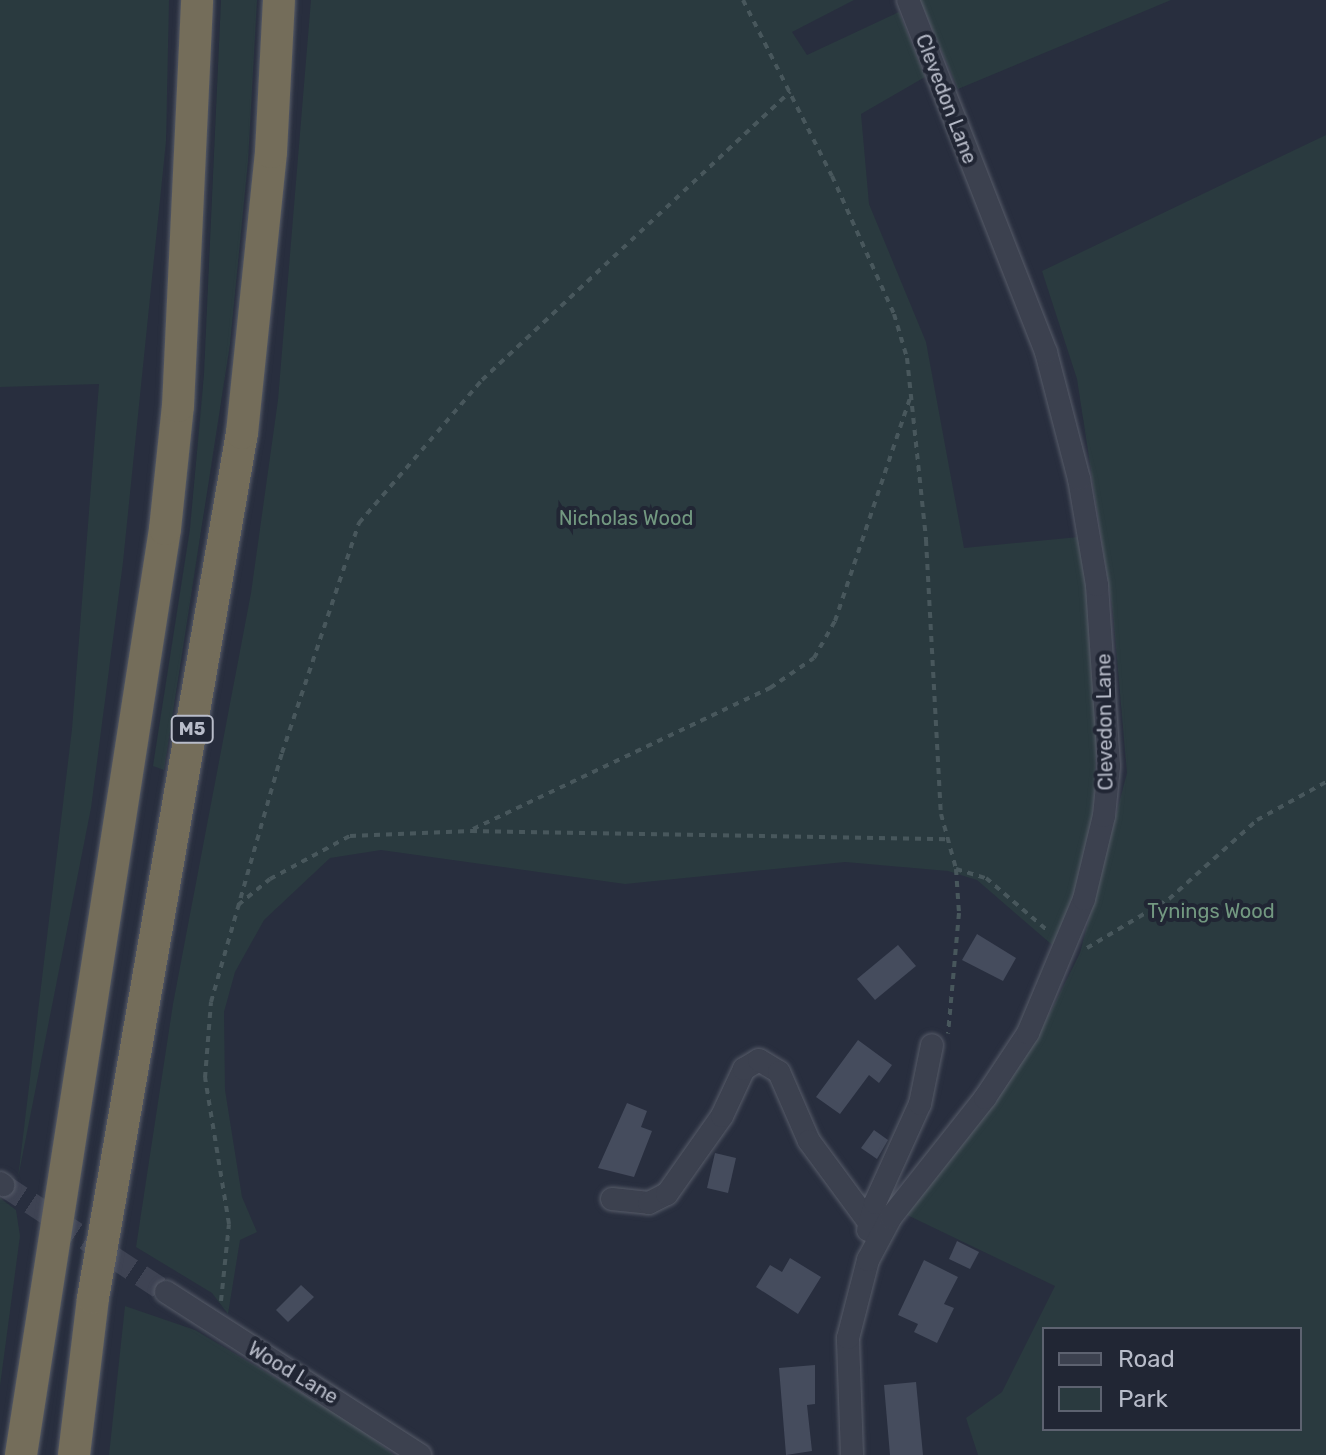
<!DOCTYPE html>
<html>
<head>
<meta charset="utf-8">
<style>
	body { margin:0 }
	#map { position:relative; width:1326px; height:1455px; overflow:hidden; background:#282e3e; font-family:Rubik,sans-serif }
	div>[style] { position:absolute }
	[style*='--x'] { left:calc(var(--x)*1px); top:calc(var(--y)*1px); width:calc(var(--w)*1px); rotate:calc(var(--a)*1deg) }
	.green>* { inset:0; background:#2a3a3f }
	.building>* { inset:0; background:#454c5d }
	.minor-tunnel>* { height:22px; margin-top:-11px; transform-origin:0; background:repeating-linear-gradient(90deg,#3e4353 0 22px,transparent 0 33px) }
	.path>* { height:4px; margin-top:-2px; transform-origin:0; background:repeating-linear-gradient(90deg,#48575c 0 6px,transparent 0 12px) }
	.roads { filter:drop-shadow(0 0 2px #575c69) drop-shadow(0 0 2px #575c69) }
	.minor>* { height:22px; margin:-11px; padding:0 11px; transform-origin:11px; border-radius:11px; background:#3c414f }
	.highway>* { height:32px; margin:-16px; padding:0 16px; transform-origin:16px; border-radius:16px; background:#746d5a }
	span { translate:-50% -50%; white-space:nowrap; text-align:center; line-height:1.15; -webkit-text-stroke:8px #212634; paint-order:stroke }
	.shield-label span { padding:2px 6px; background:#212634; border:2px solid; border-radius:6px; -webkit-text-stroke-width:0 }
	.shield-label { font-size:18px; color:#b8bcc9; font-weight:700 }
	.street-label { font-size:20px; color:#b8bcc9 }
	.park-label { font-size:20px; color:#729880 }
	.legend { position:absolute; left:1042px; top:1327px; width:260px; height:104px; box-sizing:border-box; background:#212634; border:2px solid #5d6270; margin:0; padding:10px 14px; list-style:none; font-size:24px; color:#b8bcc9 }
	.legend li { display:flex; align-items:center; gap:16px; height:40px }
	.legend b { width:40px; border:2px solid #5d6270 }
</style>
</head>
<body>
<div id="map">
	<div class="green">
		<div style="clip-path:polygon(0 0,169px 0,166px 141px,123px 562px,91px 808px,18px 1178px,72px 729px,99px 384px,0 387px)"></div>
		<div style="clip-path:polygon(221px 0,257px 0,248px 161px,230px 344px,164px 770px,153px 766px,190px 529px,204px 374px)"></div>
		<div style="clip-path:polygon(311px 0,854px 0,792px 32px,807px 55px,899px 12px,925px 77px,861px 114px,869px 204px,926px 342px,964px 548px,1079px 537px,1090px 604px,1097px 731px,1094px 803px,1088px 854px,1058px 950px,977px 880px,948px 871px,845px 862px,625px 884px,381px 850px,330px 858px,264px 920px,235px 972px,224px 1012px,225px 1090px,242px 1197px,257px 1232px,240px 1240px,228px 1314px,212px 1293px,136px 1247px,173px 1004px,251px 593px,278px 400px)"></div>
		<div style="clip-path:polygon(920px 0,1171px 0,958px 89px)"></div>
		<div style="clip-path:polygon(evenodd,1326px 135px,1326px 1455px,978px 1455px,966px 1418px,1002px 1392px,1055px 1286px,903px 1213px,1018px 1068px,1052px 1009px,1080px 953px,1127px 773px,1113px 613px,1077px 379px,1042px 271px,1326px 135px,1044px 1329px,1300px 1329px,1300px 1429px,1044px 1429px,1044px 1329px)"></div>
		<div style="clip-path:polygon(0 1198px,16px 1210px,20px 1236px,0 1386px)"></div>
		<div style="clip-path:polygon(125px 1306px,195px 1330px,355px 1425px,394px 1455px,109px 1455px)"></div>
	</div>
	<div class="building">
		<div style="clip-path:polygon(977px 934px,1016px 958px,1003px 981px,962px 960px)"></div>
		<div style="clip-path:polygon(898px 945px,916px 966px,875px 1000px,857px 979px)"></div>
		<div style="clip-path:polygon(858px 1040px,892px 1065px,879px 1083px,869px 1075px,840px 1114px,816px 1097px)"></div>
		<div style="clip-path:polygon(627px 1103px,647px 1111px,641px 1127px,652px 1131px,634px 1177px,598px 1168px)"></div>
		<div style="clip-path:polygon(874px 1130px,888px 1140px,877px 1159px,861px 1148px)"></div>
		<div style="clip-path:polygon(715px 1153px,736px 1158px,728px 1193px,707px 1188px)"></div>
		<div style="clip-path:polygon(957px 1241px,979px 1252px,970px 1269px,949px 1259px)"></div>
		<div style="clip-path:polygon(790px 1258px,821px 1277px,798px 1314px,756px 1287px,770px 1265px,782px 1272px)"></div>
		<div style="clip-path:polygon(924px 1260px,958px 1277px,944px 1304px,954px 1308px,937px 1343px,914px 1332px,918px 1324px,898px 1315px)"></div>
		<div style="clip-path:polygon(301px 1285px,314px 1297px,288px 1322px,276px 1310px)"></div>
		<div style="clip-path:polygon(815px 1365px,815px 1404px,807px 1405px,812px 1451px,786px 1455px,779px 1368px)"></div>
		<div style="clip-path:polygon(916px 1382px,923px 1455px,890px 1455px,884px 1385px)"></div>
	</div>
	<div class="minor-tunnel">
		<div style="--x:3;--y:1185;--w:195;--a:33.3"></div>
	</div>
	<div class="path">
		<div style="--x:743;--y:0;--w:197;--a:63.2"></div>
		<div style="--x:832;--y:176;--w:151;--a:65.8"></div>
		<div style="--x:894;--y:314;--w:46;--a:73.5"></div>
		<div style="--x:907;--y:358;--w:183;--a:84"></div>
		<div style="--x:926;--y:540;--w:274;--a:86.9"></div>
		<div style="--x:941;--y:814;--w:57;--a:74.7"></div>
		<div style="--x:956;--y:869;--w:44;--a:86.1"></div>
		<div style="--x:959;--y:913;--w:121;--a:95.2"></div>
		<div style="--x:473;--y:829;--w:329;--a:-25.4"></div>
		<div style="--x:770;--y:688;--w:53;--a:-34.3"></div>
		<div style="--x:814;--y:658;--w:43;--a:-60.4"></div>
		<div style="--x:835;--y:621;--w:238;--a:-71.4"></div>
		<div style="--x:956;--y:869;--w:31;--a:17"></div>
		<div style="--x:986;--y:878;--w:82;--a:40.5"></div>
		<div style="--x:238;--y:905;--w:41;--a:-39.1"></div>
		<div style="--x:270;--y:879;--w:91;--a:-28.3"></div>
		<div style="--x:350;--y:836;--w:121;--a:-2.4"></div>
		<div style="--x:471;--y:831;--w:477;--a:1"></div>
		<div style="--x:1087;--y:948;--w:96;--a:-30.9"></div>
		<div style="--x:1169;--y:899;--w:118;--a:-41.9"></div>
		<div style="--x:1257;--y:820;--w:79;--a:-28.8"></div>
		<div style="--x:221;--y:1301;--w:77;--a:-84.1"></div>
		<div style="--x:229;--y:1224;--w:148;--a:-99.3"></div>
		<div style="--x:205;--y:1078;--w:76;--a:-85.5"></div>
		<div style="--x:211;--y:1002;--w:259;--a:-74.1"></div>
		<div style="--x:282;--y:753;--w:243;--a:-71.5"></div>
		<div style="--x:359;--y:523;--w:189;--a:-49.3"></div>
		<div style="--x:482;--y:380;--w:422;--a:-43.1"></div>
	</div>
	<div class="roads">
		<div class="minor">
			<div style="--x:0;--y:1183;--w:4;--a:34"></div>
			<div style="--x:612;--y:1199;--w:37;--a:6"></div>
			<div style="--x:649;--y:1203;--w:20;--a:-27"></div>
			<div style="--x:667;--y:1194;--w:95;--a:-54.8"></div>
			<div style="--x:722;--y:1116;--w:52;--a:-64.9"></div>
			<div style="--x:744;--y:1069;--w:17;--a:-31"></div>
			<div style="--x:759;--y:1060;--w:23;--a:31"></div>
			<div style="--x:779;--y:1072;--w:75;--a:66.5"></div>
			<div style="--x:809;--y:1141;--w:99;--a:53.6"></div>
			<div style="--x:868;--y:1230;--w:28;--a:-75"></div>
			<div style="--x:875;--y:1203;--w:109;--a:-65.6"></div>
			<div style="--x:920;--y:1104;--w:60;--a:-78.5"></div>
			<div style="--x:166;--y:1292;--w:302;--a:32.7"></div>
			<div style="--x:852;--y:1455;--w:117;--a:-92"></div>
			<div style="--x:848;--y:1338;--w:81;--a:-75.6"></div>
			<div style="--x:868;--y:1260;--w:49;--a:-61.9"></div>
			<div style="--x:891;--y:1217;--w:152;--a:-51.7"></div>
			<div style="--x:985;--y:1098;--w:78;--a:-56.5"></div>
			<div style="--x:1028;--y:1033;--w:145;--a:-67.3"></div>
			<div style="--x:1084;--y:899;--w:85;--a:-76.5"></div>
			<div style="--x:1104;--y:816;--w:50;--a:-84.3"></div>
			<div style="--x:1109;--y:766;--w:181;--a:-93.8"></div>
			<div style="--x:1097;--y:585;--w:108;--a:-99.6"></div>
			<div style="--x:1079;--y:479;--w:131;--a:-104.6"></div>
			<div style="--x:1046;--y:352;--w:378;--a:-111.4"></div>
		</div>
		<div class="highway">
			<div style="--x:21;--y:1455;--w:937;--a:-81.16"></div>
			<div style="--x:165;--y:529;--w:124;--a:-84"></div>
			<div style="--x:178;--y:406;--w:406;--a:-87.3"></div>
			<div style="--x:74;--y:1455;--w:158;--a:-83.1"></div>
			<div style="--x:93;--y:1298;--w:878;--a:-80.23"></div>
			<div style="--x:242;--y:433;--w:282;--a:-84.1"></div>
			<div style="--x:271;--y:152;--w:152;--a:-87"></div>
		</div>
	</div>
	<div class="shield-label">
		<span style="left:192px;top:729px">M5</span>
	</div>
	<div class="street-label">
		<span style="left:946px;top:99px;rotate:69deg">Clevedon Lane</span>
		<span style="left:1105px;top:722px;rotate:-91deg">Clevedon Lane</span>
		<span style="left:293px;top:1373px;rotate:31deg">Wood Lane</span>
	</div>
	<div class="park-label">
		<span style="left:626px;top:518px">Nicholas Wood</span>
		<span style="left:1211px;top:911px">Tynings Wood</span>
	</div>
	<ul class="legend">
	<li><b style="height:10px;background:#3c414f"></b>Road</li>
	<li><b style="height:22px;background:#2a3a3f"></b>Park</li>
	</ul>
</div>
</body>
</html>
